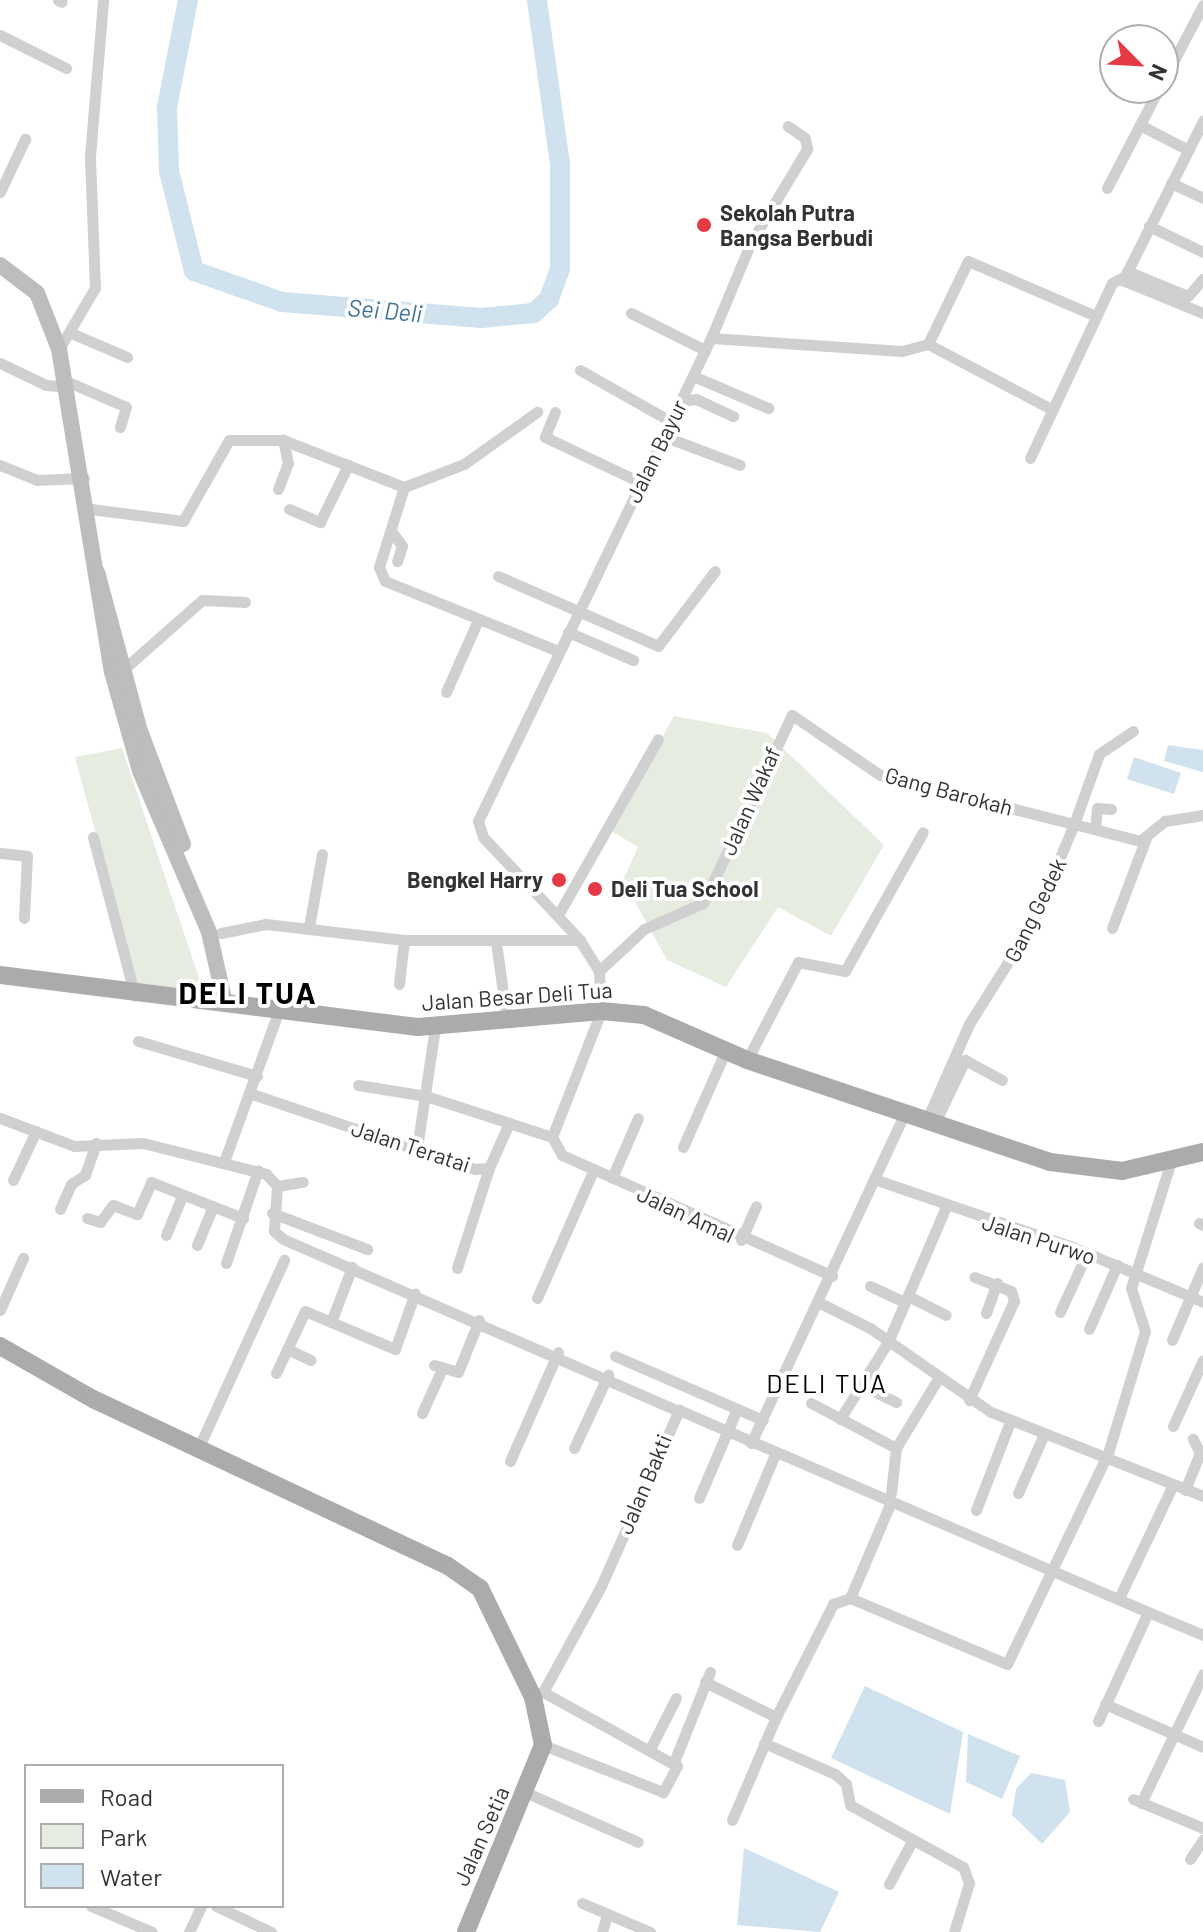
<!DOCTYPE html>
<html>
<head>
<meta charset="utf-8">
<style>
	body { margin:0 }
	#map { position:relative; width:1203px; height:1932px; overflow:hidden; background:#fff; font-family:Barlow,sans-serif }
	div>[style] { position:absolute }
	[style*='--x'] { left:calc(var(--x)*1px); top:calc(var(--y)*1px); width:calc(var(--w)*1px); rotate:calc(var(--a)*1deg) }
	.green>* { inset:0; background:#e6ecdf }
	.water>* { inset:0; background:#cfe2ee }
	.river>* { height:20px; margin:-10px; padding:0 10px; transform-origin:10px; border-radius:10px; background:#cfe2ee }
	.minor>* { height:11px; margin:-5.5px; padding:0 5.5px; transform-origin:5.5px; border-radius:5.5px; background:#d0d0d0 }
	.secondary>* { height:16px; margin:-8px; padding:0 8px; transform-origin:8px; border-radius:8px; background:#bdbdbd }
	.primary>* { height:18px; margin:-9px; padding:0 9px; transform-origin:9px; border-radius:9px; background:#ababab }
	.dots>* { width:22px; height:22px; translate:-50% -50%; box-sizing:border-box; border:4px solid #fff; border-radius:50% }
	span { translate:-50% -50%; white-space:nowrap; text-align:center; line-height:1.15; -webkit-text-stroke:8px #fff; paint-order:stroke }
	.poi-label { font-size:22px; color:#333; font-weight:700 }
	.left { translate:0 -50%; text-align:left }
	.right { translate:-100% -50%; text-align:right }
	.street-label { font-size:22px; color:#333 }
	.water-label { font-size:24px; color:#3f7597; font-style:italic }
	.quarter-label { font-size:26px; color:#000; letter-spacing:2px }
	.district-label { font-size:30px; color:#000; font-weight:700; letter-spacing:2px }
	.legend { position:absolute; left:24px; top:1764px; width:260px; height:144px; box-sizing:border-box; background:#fff; border:2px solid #adadad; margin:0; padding:10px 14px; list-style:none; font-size:24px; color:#333 }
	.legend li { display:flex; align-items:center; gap:16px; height:40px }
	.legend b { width:40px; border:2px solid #adadad }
	.north { position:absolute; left:1099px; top:24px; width:80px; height:80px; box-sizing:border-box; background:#fff; border:2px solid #adadad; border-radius:50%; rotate:114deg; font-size:22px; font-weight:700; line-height:32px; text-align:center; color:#333 }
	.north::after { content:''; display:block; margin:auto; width:28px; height:36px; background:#e63946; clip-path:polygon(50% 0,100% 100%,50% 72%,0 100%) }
</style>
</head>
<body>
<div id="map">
	<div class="green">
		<div style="clip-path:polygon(674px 716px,767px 733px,884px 845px,831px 936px,778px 907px,726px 987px,667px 960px,623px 880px,638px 847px,611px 831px)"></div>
		<div style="clip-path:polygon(122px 748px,204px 993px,139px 992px,75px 757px)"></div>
	</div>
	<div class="water">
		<div style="clip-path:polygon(1168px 745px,1203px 750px,1203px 772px,1164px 761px)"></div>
		<div style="clip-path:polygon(1134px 757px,1181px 773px,1174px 794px,1127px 779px)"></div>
		<div style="clip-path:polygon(865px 1686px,963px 1732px,950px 1814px,831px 1758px)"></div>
		<div style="clip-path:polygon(968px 1734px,1020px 1756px,1002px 1799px,966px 1782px)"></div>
		<div style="clip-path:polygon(1031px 1773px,1065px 1780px,1070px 1812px,1042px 1844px,1012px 1815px,1016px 1789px)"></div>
		<div style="clip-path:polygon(744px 1848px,839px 1892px,820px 1932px,737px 1925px)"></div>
	</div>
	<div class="river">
		<div style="--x:188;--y:0;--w:109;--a:101.1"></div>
		<div style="--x:167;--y:107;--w:64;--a:88.2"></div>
		<div style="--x:169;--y:171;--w:103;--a:76"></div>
		<div style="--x:194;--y:271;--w:93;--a:19.4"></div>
		<div style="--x:282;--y:302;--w:200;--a:4.6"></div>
		<div style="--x:481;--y:318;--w:53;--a:-5.4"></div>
		<div style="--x:534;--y:313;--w:21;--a:-43"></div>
		<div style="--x:549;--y:299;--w:33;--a:-70"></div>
		<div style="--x:560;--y:268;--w:104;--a:-90"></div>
		<div style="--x:560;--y:164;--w:166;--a:-98"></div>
	</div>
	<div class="minor">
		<div style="--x:58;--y:0;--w:4;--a:27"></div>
		<div style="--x:0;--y:35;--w:74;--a:26.6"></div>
		<div style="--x:1163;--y:81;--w:86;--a:-62.2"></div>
		<div style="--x:1140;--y:125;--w:54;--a:27.5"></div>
		<div style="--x:1171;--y:183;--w:35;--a:25"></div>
		<div style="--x:1107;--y:188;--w:113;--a:-62.5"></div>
		<div style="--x:0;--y:192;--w:59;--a:-64.7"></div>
		<div style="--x:1149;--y:226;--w:60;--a:25.7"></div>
		<div style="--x:726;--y:231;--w:27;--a:24"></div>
		<div style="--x:1127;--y:271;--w:66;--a:22.3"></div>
		<div style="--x:1188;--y:296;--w:23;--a:-49"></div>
		<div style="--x:1122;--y:280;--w:87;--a:22.2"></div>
		<div style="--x:631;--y:313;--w:83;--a:26.6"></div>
		<div style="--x:71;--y:333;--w:61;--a:23.2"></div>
		<div style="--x:711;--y:338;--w:104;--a:-67.4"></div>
		<div style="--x:751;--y:242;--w:109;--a:-58.9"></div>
		<div style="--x:807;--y:149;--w:11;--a:-100"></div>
		<div style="--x:805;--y:138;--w:21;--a:-145"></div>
		<div style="--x:928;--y:344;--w:92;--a:-64.3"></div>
		<div style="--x:968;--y:261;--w:139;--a:23.3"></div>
		<div style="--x:59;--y:349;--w:71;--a:-59.5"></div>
		<div style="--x:95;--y:288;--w:132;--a:-92.2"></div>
		<div style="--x:90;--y:156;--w:157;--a:-85.2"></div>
		<div style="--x:0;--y:363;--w:51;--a:25.6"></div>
		<div style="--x:46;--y:385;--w:21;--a:5"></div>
		<div style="--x:580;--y:370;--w:103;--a:29.5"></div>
		<div style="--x:693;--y:376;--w:82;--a:23.1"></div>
		<div style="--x:66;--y:381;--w:65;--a:23.4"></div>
		<div style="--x:126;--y:407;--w:21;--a:107"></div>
		<div style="--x:680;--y:401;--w:16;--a:-7"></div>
		<div style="--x:696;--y:399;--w:41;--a:24.7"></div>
		<div style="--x:555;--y:412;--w:27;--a:112"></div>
		<div style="--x:545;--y:437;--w:107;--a:25.4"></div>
		<div style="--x:663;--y:436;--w:82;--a:20.6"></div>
		<div style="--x:1030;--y:458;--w:193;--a:-64.9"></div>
		<div style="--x:1112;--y:283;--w:15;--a:-28"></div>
		<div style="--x:1125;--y:276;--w:174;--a:-63.3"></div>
		<div style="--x:0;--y:465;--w:40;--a:22"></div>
		<div style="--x:37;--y:480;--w:47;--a:-2.4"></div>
		<div style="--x:404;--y:487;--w:64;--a:-21"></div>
		<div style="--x:464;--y:464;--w:90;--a:-35.5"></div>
		<div style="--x:278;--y:489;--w:28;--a:-69"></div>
		<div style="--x:288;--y:463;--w:24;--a:-102"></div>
		<div style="--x:91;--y:509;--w:93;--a:7.4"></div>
		<div style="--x:183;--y:521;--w:93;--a:-60.4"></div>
		<div style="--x:229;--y:440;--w:54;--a:0"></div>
		<div style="--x:283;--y:440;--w:130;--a:21.2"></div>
		<div style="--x:404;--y:487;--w:84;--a:107.4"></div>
		<div style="--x:379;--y:567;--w:15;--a:67"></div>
		<div style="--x:385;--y:581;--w:187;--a:22"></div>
		<div style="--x:289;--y:509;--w:34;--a:23"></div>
		<div style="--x:320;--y:522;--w:64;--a:-63.8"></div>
		<div style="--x:392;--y:532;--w:17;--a:54"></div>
		<div style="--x:402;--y:546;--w:16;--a:108"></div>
		<div style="--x:498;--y:576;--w:175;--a:23.6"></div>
		<div style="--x:658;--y:646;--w:94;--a:-52.8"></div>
		<div style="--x:568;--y:632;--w:71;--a:23.3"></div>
		<div style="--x:125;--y:668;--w:103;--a:-41.4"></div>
		<div style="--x:202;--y:600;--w:43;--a:2.7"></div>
		<div style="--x:446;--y:692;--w:79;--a:-66"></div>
		<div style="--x:1095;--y:828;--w:20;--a:-84"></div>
		<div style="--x:1097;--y:808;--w:14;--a:4"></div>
		<div style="--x:93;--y:837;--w:164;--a:75.2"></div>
		<div style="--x:0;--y:853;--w:27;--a:6"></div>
		<div style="--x:27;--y:856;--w:62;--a:92.8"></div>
		<div style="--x:558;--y:915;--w:202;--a:-60.4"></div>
		<div style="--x:309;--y:927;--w:74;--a:-79.9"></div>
		<div style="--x:1112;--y:928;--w:96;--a:-69.3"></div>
		<div style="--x:221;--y:933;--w:46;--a:-11.3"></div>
		<div style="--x:266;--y:924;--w:139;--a:6.6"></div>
		<div style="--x:404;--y:940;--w:176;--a:0"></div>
		<div style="--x:496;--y:942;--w:80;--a:82.1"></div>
		<div style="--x:599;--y:971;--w:62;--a:-43"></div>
		<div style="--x:644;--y:929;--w:64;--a:-23.8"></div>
		<div style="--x:703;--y:903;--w:208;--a:-64.7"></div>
		<div style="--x:792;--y:715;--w:107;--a:34.3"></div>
		<div style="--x:880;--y:775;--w:200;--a:14.2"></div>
		<div style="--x:1074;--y:824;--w:74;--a:-70.3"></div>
		<div style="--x:1099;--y:754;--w:41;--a:-34.1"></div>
		<div style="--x:399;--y:984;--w:44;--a:-83.5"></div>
		<div style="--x:138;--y:1041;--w:124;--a:16.4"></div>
		<div style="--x:747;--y:1060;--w:110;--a:-62.5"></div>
		<div style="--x:798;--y:962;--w:48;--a:10.8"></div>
		<div style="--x:845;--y:971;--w:159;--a:-60.7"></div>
		<div style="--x:358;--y:1085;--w:69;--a:9.2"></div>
		<div style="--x:426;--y:1096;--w:87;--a:18"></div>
		<div style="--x:252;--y:1094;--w:235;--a:18.6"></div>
		<div style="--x:475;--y:1169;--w:14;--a:-4"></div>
		<div style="--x:489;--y:1168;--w:49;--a:-66"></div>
		<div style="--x:509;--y:1123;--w:45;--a:18"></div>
		<div style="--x:928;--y:1117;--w:102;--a:-66.2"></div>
		<div style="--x:969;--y:1024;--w:118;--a:-57.8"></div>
		<div style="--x:1032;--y:924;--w:108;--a:-67.2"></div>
		<div style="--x:1074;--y:824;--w:68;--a:14.4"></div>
		<div style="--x:1140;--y:841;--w:32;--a:-39"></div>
		<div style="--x:1165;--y:821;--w:38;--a:-9"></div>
		<div style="--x:0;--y:1118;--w:79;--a:20.7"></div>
		<div style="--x:74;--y:1146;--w:69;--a:-2.5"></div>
		<div style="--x:143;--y:1143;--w:127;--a:14.1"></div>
		<div style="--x:266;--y:1174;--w:16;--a:47"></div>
		<div style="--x:277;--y:1186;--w:45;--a:93.8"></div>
		<div style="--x:274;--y:1231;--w:12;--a:42"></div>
		<div style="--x:283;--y:1239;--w:430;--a:23.5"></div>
		<div style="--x:936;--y:1120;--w:67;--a:-64.2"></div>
		<div style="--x:965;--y:1060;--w:42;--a:28.4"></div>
		<div style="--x:552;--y:1137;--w:135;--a:-68.7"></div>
		<div style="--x:601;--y:1011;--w:40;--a:-92.9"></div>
		<div style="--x:599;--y:971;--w:36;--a:-122"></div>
		<div style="--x:580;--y:940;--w:141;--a:-133.3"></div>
		<div style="--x:483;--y:837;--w:17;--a:-107"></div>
		<div style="--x:478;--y:821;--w:536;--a:-64.25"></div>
		<div style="--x:711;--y:338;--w:191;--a:3.9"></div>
		<div style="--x:902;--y:351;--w:27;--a:-15"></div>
		<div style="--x:928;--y:344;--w:141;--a:27.8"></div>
		<div style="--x:552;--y:1137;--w:21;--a:61"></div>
		<div style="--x:562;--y:1155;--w:296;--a:24.1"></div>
		<div style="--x:683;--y:1147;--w:106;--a:-66.1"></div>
		<div style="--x:417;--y:1148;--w:121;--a:-81.5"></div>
		<div style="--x:225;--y:1159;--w:158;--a:-70.1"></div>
		<div style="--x:612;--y:1178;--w:65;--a:-66.6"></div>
		<div style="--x:874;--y:1179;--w:207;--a:18.9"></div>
		<div style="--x:1070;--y:1246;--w:144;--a:22.8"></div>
		<div style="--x:13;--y:1180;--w:54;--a:-64.9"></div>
		<div style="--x:277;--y:1186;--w:26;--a:-9"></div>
		<div style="--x:60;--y:1209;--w:27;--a:-66"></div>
		<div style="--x:71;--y:1184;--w:17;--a:-33"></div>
		<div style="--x:85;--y:1175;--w:34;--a:-71"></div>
		<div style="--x:272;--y:1213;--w:102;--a:20.8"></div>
		<div style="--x:87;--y:1218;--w:14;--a:17"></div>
		<div style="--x:100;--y:1222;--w:21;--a:-53"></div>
		<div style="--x:113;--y:1205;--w:26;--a:21"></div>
		<div style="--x:137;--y:1214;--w:35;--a:-66"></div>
		<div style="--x:151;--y:1182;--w:99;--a:21.4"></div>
		<div style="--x:1199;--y:1223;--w:4;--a:27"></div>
		<div style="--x:166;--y:1235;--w:42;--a:-67.7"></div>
		<div style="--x:741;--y:1240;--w:37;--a:-66"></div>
		<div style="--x:197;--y:1245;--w:42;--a:-67.7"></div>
		<div style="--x:226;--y:1263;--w:98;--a:-71"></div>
		<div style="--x:457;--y:1268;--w:105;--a:-72.3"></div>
		<div style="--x:870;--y:1286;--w:38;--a:25"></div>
		<div style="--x:908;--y:1296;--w:42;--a:26.6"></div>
		<div style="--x:537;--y:1298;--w:141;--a:-66.2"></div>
		<div style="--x:820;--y:1303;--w:56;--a:26.6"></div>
		<div style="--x:870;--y:1328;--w:147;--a:34.8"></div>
		<div style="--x:991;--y:1412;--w:228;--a:21.6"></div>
		<div style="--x:0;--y:1310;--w:57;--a:-66.1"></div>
		<div style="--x:1060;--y:1312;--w:65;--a:-65.4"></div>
		<div style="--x:986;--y:1313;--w:32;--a:-70"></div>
		<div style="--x:331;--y:1322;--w:59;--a:-69.1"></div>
		<div style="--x:1089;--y:1329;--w:70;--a:-66.4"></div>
		<div style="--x:1172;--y:1340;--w:79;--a:-67"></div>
		<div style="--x:287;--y:1349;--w:26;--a:25"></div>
		<div style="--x:615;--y:1356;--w:161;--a:23.4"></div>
		<div style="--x:434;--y:1365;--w:25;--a:16"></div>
		<div style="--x:458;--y:1372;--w:56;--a:-68"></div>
		<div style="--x:276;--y:1373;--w:68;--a:-64.9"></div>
		<div style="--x:305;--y:1311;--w:98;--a:22.9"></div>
		<div style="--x:395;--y:1349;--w:59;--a:-70.3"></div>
		<div style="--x:861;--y:1385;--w:39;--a:26"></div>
		<div style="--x:969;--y:1400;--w:109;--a:-65.6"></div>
		<div style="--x:1014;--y:1301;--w:10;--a:-107"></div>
		<div style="--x:1011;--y:1291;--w:39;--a:-159"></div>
		<div style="--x:811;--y:1403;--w:96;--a:27.9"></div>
		<div style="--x:896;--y:1448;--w:45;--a:96.3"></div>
		<div style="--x:422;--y:1413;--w:48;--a:-65.6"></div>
		<div style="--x:840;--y:1419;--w:91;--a:-58.1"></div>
		<div style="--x:888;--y:1342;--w:147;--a:-66.8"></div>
		<div style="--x:1173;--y:1426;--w:72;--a:-65.6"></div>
		<div style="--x:751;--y:1443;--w:366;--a:-65"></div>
		<div style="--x:574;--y:1448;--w:81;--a:-65"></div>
		<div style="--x:896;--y:1448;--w:83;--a:-58.8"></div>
		<div style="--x:198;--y:1449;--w:208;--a:-65.5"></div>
		<div style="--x:510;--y:1461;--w:119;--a:-66.2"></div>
		<div style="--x:1185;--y:1490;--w:40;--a:-68"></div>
		<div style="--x:1200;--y:1453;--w:16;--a:-117"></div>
		<div style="--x:1018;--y:1493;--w:64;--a:-66.2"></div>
		<div style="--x:699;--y:1498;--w:97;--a:-66.9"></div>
		<div style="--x:976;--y:1510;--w:94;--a:-68.9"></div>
		<div style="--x:737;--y:1545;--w:99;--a:-67.3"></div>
		<div style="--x:850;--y:1598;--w:170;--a:22.8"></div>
		<div style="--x:1007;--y:1664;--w:234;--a:-64.4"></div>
		<div style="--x:1108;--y:1453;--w:127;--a:-73.1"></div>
		<div style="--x:1145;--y:1331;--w:45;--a:-108"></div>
		<div style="--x:1131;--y:1288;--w:130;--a:-72.5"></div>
		<div style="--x:1119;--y:1598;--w:125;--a:-64.5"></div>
		<div style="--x:1148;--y:1612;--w:60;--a:22.7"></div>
		<div style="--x:705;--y:1682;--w:79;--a:26.2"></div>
		<div style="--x:543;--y:1692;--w:153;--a:28.9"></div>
		<div style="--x:677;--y:1766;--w:30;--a:118"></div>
		<div style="--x:663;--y:1792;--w:129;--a:-158.6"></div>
		<div style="--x:533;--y:1697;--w:11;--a:-27"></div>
		<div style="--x:543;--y:1692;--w:121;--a:-61.3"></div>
		<div style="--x:601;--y:1586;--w:193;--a:-66.1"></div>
		<div style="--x:679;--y:1410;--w:511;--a:23.3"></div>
		<div style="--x:1148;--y:1612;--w:120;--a:114.6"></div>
		<div style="--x:1105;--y:1704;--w:107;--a:23.7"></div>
		<div style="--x:764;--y:1743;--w:77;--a:23.6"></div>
		<div style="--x:835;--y:1774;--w:15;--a:42"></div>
		<div style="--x:846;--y:1784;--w:21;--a:79"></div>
		<div style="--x:850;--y:1805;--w:129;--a:28.8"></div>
		<div style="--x:963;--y:1867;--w:17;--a:69"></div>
		<div style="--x:969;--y:1883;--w:51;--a:107"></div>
		<div style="--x:651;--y:1747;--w:55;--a:-63"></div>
		<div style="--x:674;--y:1762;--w:97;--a:-68.2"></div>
		<div style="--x:527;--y:1793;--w:121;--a:23.8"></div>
		<div style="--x:1133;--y:1799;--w:76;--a:22.5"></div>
		<div style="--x:1141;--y:1803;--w:143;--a:-64.3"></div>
		<div style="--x:732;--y:1820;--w:112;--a:-66.9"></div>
		<div style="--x:776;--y:1717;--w:127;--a:-63.2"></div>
		<div style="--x:833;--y:1604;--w:18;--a:-19"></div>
		<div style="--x:850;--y:1598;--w:102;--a:-66.9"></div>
		<div style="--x:1190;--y:1859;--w:23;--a:-56"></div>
		<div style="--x:889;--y:1884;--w:47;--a:-61.8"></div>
		<div style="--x:582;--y:1903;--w:74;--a:23.1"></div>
		<div style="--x:91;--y:1906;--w:66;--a:23.1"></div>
		<div style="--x:216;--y:1906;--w:61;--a:25.3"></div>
		<div style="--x:189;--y:1932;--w:29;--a:-65"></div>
		<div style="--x:602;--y:1932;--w:18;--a:-74"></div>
	</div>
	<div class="secondary">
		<div style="--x:0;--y:265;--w:46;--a:37.1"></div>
		<div style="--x:37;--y:293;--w:60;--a:68.6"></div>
		<div style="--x:59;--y:349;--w:327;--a:80.7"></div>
		<div style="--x:112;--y:672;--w:103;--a:74.2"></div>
		<div style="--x:140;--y:771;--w:175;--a:66.8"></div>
		<div style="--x:209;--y:932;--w:73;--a:77.3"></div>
		<div style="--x:97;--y:572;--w:165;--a:74.9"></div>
		<div style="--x:140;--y:731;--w:121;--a:69.2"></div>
	</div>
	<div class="primary">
		<div style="--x:0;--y:975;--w:421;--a:7.1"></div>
		<div style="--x:418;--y:1027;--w:184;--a:-5"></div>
		<div style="--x:601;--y:1011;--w:43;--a:5.3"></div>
		<div style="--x:644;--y:1015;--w:112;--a:23.6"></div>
		<div style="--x:747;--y:1060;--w:320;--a:18.6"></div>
		<div style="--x:1050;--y:1162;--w:73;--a:7.1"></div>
		<div style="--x:1122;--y:1171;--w:83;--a:-13.2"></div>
		<div style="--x:0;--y:1346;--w:107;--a:29.7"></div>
		<div style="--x:93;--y:1399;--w:392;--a:25.2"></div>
		<div style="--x:448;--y:1566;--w:39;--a:35"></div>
		<div style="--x:480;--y:1588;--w:121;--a:64.1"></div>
		<div style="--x:533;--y:1697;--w:49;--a:78.2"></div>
		<div style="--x:543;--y:1745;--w:202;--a:112.4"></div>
	</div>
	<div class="dots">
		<div style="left:704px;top:225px;background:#e63946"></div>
		<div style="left:559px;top:880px;background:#e63946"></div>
		<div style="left:595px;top:889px;background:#e63946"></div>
	</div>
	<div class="poi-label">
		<span class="left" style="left:720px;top:225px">Sekolah Putra<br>Bangsa Berbudi</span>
		<span class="right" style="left:543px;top:880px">Bengkel Harry</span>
		<span class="left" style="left:611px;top:889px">Deli Tua School</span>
	</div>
	<div class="street-label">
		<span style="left:656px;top:451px;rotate:-64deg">Jalan Bayur</span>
		<span style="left:949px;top:791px;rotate:15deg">Gang Barokah</span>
		<span style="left:750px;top:801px;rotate:-66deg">Jalan Wakaf</span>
		<span style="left:1035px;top:910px;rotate:-64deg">Gang Gedek</span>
		<span style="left:517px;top:996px;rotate:-4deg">Jalan Besar Deli Tua</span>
		<span style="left:411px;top:1146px;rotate:18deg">Jalan Teratai</span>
		<span style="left:686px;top:1214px;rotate:25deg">Jalan Amal</span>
		<span style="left:1039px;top:1239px;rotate:18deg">Jalan Purwo</span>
		<span style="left:644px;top:1484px;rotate:-67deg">Jalan Bakti</span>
		<span style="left:481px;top:1836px;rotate:-66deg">Jalan Setia</span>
	</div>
	<div class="water-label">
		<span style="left:385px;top:310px;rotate:5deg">Sei Deli</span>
	</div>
	<div class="quarter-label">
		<span style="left:827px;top:1383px">DELI TUA</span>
	</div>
	<div class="district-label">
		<span style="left:248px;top:992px">DELI TUA</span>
	</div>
	<ul class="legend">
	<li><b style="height:10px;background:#ababab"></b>Road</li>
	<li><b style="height:22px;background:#e6ecdf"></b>Park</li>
	<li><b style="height:22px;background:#cfe2ee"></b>Water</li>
	</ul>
	<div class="north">N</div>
</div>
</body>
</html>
